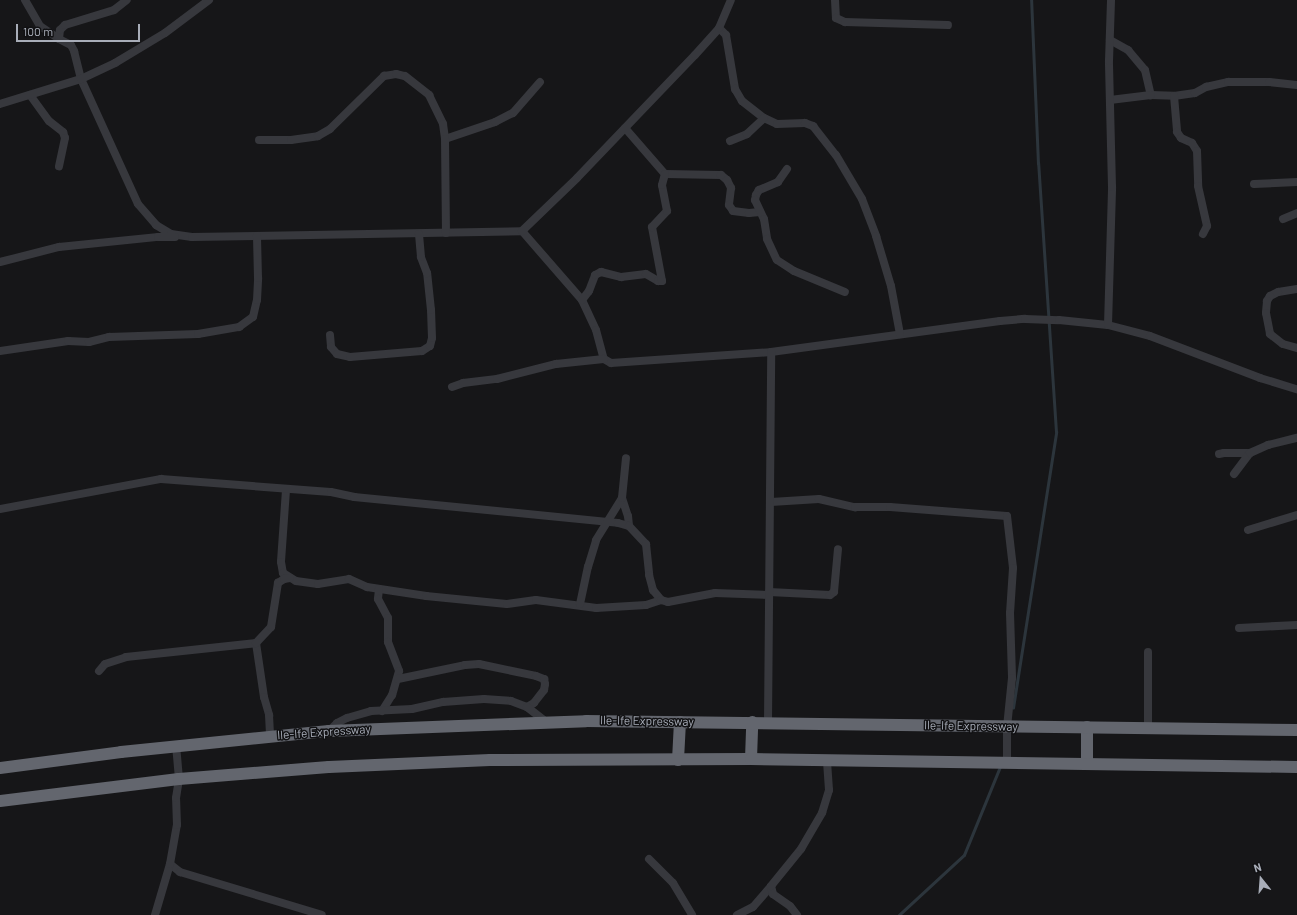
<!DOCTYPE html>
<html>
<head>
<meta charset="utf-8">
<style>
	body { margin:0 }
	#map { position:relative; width:1297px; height:915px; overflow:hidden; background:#161618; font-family:Barlow,sans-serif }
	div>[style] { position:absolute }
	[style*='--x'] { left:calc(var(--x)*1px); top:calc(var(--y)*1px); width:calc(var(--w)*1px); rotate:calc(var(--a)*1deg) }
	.stream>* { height:2.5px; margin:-1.25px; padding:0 1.25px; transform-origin:1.25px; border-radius:1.25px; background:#2c353c }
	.minor>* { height:8px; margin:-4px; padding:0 4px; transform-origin:4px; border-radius:4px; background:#37383d }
	.highway>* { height:12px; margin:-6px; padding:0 6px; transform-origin:6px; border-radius:6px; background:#63666e }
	span { translate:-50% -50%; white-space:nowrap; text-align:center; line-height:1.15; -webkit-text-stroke:3px #111113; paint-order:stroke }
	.street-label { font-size:12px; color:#a8adb8 }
	.north { position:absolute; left:1241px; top:859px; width:40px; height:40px; -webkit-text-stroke:3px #111113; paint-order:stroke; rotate:343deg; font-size:11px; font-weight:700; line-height:16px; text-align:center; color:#a8adb8 }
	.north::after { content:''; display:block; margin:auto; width:14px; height:18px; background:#a8adb8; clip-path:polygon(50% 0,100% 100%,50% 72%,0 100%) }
	.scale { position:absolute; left:16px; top:24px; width:124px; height:18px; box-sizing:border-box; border:2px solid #a8adb8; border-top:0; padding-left:5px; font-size:12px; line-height:14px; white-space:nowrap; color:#a8adb8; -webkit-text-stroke:3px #111113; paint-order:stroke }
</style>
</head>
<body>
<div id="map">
	<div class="stream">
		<div style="--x:1013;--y:708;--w:279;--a:-81.1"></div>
		<div style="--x:1056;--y:432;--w:269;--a:-93.8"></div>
		<div style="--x:1038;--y:164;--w:164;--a:-92.4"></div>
		<div style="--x:899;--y:915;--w:88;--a:-42.7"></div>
		<div style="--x:964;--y:855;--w:95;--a:-67.8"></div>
	</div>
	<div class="minor">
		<div style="--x:25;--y:0;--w:30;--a:60"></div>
		<div style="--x:40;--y:26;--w:23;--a:34"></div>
		<div style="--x:59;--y:39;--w:13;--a:27"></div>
		<div style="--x:71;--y:45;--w:7;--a:63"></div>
		<div style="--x:74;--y:51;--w:29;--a:76"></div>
		<div style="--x:81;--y:79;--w:137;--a:65.5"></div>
		<div style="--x:138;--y:204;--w:28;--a:49"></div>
		<div style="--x:156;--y:225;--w:17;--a:31"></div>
		<div style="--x:171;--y:234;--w:21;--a:8"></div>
		<div style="--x:192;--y:237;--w:330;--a:-1"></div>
		<div style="--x:522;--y:231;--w:91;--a:49"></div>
		<div style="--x:582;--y:300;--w:33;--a:65"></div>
		<div style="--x:596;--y:330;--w:30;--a:75"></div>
		<div style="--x:604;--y:359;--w:8;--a:30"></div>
		<div style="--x:611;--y:363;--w:160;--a:-3.9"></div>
		<div style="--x:771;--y:352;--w:231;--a:-7.7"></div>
		<div style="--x:1000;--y:321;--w:25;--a:-5"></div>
		<div style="--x:1025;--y:319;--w:34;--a:2"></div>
		<div style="--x:1059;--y:320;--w:49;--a:5.8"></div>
		<div style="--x:1108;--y:325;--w:43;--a:14.7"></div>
		<div style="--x:1150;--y:336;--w:118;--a:20.9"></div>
		<div style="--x:1260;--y:378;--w:39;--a:17"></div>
		<div style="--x:835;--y:0;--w:18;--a:87"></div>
		<div style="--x:836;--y:18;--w:10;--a:24"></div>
		<div style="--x:845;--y:22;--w:103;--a:1.7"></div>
		<div style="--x:719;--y:28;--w:10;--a:45"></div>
		<div style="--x:726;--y:35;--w:55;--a:80.5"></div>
		<div style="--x:735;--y:89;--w:14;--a:60"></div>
		<div style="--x:742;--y:101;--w:28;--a:38"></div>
		<div style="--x:764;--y:118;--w:14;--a:25"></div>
		<div style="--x:777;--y:124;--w:28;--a:-2"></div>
		<div style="--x:805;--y:123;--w:9;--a:21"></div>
		<div style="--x:813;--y:126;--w:37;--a:52"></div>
		<div style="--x:836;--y:155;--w:51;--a:59.4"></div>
		<div style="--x:862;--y:199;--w:40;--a:69"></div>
		<div style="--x:876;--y:236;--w:52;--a:73.3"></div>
		<div style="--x:891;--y:286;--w:49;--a:79.4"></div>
		<div style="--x:59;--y:39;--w:9;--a:-84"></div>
		<div style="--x:60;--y:30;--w:7;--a:-45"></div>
		<div style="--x:65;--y:25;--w:51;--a:-17"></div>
		<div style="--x:114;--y:10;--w:16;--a:-38"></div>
		<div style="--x:1110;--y:40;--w:21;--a:29"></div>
		<div style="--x:1128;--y:50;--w:26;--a:50"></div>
		<div style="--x:1145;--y:70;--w:26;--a:77"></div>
		<div style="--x:1151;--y:95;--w:23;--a:2"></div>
		<div style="--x:1174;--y:96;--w:21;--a:-8"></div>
		<div style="--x:1195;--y:93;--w:13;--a:-29"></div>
		<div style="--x:1206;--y:87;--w:23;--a:-13"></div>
		<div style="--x:1228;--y:82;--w:41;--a:0"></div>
		<div style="--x:1269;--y:82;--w:28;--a:6"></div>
		<div style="--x:30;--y:95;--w:32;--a:54"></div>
		<div style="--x:49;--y:121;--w:18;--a:38"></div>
		<div style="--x:63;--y:132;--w:6;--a:72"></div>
		<div style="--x:65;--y:138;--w:29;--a:102"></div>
		<div style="--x:1174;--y:96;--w:36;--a:85"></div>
		<div style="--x:1177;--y:132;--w:7;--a:56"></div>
		<div style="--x:1181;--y:138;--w:12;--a:24"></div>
		<div style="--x:1192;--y:143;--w:9;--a:58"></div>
		<div style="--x:1197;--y:151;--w:35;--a:88"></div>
		<div style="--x:1198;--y:186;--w:41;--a:77.3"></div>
		<div style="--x:1207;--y:226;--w:9;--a:117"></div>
		<div style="--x:1110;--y:100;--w:41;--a:-7"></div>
		<div style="--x:0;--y:104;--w:85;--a:-17.2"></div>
		<div style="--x:81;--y:79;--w:38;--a:-25"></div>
		<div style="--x:115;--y:63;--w:58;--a:-31"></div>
		<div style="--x:165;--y:33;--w:55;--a:-36.9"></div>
		<div style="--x:625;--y:128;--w:61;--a:49"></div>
		<div style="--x:665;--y:174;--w:56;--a:1"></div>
		<div style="--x:721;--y:175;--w:8;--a:40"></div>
		<div style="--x:727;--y:180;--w:9;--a:63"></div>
		<div style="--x:731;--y:188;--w:17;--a:97"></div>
		<div style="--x:729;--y:205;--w:7;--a:56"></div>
		<div style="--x:733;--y:211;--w:16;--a:7"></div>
		<div style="--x:749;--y:213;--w:11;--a:-5"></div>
		<div style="--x:445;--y:139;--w:53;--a:-18.8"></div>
		<div style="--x:495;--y:122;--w:20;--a:-27"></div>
		<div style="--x:513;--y:113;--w:41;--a:-48.9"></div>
		<div style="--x:259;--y:140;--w:32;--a:0"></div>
		<div style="--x:291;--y:140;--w:27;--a:-8"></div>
		<div style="--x:318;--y:136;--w:14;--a:-30"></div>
		<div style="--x:330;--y:129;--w:76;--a:-44.5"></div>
		<div style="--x:384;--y:76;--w:12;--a:-9"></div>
		<div style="--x:396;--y:74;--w:9;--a:13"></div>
		<div style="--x:405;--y:76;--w:31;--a:38"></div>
		<div style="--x:429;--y:95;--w:32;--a:64"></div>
		<div style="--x:443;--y:124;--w:15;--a:82"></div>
		<div style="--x:445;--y:139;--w:94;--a:89.4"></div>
		<div style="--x:730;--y:141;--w:18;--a:-22"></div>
		<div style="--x:747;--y:134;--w:23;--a:-43"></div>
		<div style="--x:787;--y:169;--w:16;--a:125"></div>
		<div style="--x:778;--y:182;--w:21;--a:157"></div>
		<div style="--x:759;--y:190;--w:6;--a:121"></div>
		<div style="--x:756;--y:195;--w:5;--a:101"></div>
		<div style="--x:755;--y:200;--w:21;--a:65"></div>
		<div style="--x:764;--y:219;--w:20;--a:81"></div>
		<div style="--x:767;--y:239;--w:23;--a:65"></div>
		<div style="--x:777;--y:260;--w:20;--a:33"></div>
		<div style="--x:794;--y:271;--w:55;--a:22.4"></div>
		<div style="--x:1254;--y:184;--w:43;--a:-2.7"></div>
		<div style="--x:1283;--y:219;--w:15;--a:-23"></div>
		<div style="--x:522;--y:231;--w:76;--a:-43.9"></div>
		<div style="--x:577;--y:178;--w:170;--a:-46.2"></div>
		<div style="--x:695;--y:55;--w:36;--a:-48"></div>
		<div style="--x:719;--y:28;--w:30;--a:-67"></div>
		<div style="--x:0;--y:262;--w:61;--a:-14.3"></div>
		<div style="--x:59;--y:247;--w:100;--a:-5.8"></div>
		<div style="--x:158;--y:237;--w:17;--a:0"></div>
		<div style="--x:1297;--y:289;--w:19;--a:171"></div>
		<div style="--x:1278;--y:292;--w:9;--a:153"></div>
		<div style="--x:1270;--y:296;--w:6;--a:121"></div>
		<div style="--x:1267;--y:301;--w:12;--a:95"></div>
		<div style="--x:1266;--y:313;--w:21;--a:79"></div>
		<div style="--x:1270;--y:334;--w:16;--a:38"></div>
		<div style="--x:1283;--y:344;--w:15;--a:16"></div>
		<div style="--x:582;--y:300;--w:11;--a:-52"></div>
		<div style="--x:589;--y:291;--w:17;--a:-69"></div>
		<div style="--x:595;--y:275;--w:7;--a:-27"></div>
		<div style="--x:601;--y:272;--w:21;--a:14"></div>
		<div style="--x:621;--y:277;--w:25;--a:-7"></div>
		<div style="--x:646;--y:274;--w:14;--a:30"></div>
		<div style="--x:658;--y:281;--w:4;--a:0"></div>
		<div style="--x:662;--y:281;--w:55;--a:-100.5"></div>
		<div style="--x:652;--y:227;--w:22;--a:-47"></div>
		<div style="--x:667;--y:211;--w:26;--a:-101"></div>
		<div style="--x:662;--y:185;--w:11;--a:-75"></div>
		<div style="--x:1108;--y:325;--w:138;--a:-88.3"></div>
		<div style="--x:1112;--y:187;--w:126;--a:-91.4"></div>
		<div style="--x:1109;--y:61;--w:61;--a:-88.1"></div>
		<div style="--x:330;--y:335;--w:12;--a:85"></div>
		<div style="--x:331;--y:347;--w:9;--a:49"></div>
		<div style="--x:337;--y:354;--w:13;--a:13"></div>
		<div style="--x:350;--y:357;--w:72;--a:-4.8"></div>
		<div style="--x:422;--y:351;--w:9;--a:-32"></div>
		<div style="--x:430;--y:346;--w:8;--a:-76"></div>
		<div style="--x:432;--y:338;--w:28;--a:-92"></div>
		<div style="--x:431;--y:310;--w:37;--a:-96"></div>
		<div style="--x:427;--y:273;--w:17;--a:-111"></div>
		<div style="--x:421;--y:257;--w:23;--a:-95"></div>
		<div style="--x:0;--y:351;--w:69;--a:-8.4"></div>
		<div style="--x:68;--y:341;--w:21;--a:3"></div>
		<div style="--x:89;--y:342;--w:21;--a:-14"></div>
		<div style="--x:109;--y:337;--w:89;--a:-1.9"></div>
		<div style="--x:198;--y:334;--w:42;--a:-9.7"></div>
		<div style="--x:239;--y:327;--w:17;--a:-36"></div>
		<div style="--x:253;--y:317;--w:17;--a:-77"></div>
		<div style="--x:257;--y:300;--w:22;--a:-87"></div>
		<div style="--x:258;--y:278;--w:42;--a:-91.4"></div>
		<div style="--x:452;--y:387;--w:12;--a:-20"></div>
		<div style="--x:463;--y:383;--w:34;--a:-7"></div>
		<div style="--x:497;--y:379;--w:61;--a:-14.3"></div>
		<div style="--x:556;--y:364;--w:48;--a:-5.9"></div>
		<div style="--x:1219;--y:454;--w:5;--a:-11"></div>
		<div style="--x:1224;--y:453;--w:26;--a:0"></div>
		<div style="--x:1234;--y:474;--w:26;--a:-53"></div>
		<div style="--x:1250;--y:453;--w:20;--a:-24"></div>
		<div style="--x:1268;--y:445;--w:30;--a:-14"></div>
		<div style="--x:286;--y:490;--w:72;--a:94"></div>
		<div style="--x:281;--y:562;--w:11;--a:80"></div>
		<div style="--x:283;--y:573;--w:15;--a:32"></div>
		<div style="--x:296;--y:581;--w:22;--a:8"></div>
		<div style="--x:318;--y:584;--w:31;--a:-9"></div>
		<div style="--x:349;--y:579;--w:20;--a:24"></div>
		<div style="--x:367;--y:587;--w:60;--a:8.7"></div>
		<div style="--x:426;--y:596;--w:81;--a:5.6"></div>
		<div style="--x:507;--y:604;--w:29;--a:-8"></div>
		<div style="--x:536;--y:600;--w:61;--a:7.6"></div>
		<div style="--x:596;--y:608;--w:50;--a:-3.4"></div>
		<div style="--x:646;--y:605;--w:16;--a:-18"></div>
		<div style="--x:622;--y:498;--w:19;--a:72"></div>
		<div style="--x:628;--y:516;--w:10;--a:84"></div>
		<div style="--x:771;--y:502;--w:48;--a:-3.6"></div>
		<div style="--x:819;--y:499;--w:37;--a:13"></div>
		<div style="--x:855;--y:507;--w:35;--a:0"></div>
		<div style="--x:890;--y:507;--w:117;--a:4.4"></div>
		<div style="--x:1007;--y:516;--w:52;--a:83.4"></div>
		<div style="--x:1013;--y:568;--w:45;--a:93.8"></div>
		<div style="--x:1010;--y:613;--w:65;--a:88.2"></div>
		<div style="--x:1012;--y:678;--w:49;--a:95.8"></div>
		<div style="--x:1007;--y:727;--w:36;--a:90"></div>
		<div style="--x:0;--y:509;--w:164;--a:-10.6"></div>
		<div style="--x:161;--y:479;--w:170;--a:4.4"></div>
		<div style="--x:331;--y:492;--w:24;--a:12"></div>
		<div style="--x:354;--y:497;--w:265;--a:5.6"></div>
		<div style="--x:618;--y:523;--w:11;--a:15"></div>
		<div style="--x:629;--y:526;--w:25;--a:47"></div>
		<div style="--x:646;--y:544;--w:31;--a:84"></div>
		<div style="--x:649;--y:575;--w:16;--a:75"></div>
		<div style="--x:653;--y:590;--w:13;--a:51"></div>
		<div style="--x:661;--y:600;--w:7;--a:16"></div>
		<div style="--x:668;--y:602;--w:48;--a:-10.8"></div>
		<div style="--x:715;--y:593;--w:54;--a:2.1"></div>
		<div style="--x:1248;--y:530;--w:51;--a:-17"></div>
		<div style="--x:379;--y:589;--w:10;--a:96"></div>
		<div style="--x:378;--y:599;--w:21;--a:62"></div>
		<div style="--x:388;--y:618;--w:24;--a:90"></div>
		<div style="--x:388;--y:642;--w:31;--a:69"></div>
		<div style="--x:399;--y:671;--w:25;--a:106"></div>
		<div style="--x:392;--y:695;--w:19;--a:122"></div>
		<div style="--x:769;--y:592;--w:61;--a:2.8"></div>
		<div style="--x:830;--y:595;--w:5;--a:-37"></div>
		<div style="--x:834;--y:592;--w:43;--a:-84.7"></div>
		<div style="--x:580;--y:604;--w:38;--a:-78"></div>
		<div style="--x:588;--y:567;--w:28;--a:-73"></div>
		<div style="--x:596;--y:540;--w:49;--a:-58.2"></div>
		<div style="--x:622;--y:498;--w:40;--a:-84.3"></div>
		<div style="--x:1239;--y:628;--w:58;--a:-3"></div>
		<div style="--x:256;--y:643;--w:55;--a:81.6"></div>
		<div style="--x:264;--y:697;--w:19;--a:74"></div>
		<div style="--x:269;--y:715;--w:21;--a:87"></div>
		<div style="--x:99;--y:671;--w:9;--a:-49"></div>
		<div style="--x:105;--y:664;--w:22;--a:-18"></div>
		<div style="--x:126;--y:657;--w:131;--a:-6.1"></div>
		<div style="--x:256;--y:643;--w:22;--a:-47"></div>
		<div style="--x:271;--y:627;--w:45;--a:-81"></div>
		<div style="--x:278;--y:583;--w:7;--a:-34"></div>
		<div style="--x:284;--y:579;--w:6;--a:-9"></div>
		<div style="--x:398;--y:679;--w:68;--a:-11.8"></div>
		<div style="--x:465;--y:665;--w:14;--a:-4"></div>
		<div style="--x:479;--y:664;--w:58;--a:11.9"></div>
		<div style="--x:536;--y:676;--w:9;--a:21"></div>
		<div style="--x:544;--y:679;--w:5;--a:79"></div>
		<div style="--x:545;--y:684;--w:6;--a:99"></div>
		<div style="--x:544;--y:690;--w:16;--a:128"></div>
		<div style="--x:534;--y:703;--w:8;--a:150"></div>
		<div style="--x:768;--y:722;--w:370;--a:-89.5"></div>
		<div style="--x:1148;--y:727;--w:75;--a:-90"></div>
		<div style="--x:329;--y:731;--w:11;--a:-45"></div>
		<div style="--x:337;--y:723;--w:11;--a:-27"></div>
		<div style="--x:347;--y:718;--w:25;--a:-16"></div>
		<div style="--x:371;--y:711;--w:41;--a:-2.8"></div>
		<div style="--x:412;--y:709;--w:32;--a:-13"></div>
		<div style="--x:443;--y:702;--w:41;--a:-4.2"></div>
		<div style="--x:484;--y:699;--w:27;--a:4"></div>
		<div style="--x:511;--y:701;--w:17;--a:21"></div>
		<div style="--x:527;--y:707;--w:24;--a:38"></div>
		<div style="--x:649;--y:859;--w:34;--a:45"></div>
		<div style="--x:673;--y:883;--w:37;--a:59"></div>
		<div style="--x:170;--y:864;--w:13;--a:39"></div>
		<div style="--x:180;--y:872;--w:148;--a:16.8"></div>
		<div style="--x:155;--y:915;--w:53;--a:-73.6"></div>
		<div style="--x:170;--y:864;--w:40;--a:-80"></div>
		<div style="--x:177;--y:825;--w:27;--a:-92"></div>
		<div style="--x:176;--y:798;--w:19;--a:-81"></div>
		<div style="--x:179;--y:779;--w:33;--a:-95"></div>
		<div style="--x:737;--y:915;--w:18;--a:-27"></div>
		<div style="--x:753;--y:907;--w:28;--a:-49"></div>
		<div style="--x:797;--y:915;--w:11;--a:-128"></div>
		<div style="--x:790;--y:906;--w:21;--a:-145"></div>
		<div style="--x:773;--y:894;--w:8;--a:-104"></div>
		<div style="--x:771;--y:886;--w:48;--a:-51"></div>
		<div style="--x:801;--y:849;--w:42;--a:-59.7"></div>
		<div style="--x:822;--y:813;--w:24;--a:-73"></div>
		<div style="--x:829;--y:790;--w:30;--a:-94"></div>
	</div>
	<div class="highway">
		<div style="--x:1087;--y:727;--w:37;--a:90"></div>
		<div style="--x:751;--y:759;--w:37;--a:-88"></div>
		<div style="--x:678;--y:760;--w:38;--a:-87"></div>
		<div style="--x:0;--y:768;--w:122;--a:-7.5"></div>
		<div style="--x:121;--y:752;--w:209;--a:-5.8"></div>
		<div style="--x:329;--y:731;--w:257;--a:-2.2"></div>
		<div style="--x:586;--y:721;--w:711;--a:0.73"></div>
		<div style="--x:0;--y:801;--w:180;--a:-7"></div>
		<div style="--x:179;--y:779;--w:150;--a:-4.6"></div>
		<div style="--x:329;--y:767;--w:161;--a:-2.5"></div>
		<div style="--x:490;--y:760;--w:261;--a:-0.2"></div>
		<div style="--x:751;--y:759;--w:546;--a:0.84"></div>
	</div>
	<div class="street-label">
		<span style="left:647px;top:721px;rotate:1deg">Ile-Ife Expressway</span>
		<span style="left:971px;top:726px;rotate:1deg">Ile-Ife Expressway</span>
		<span style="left:324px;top:732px;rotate:-4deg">Ile-Ife Expressway</span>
	</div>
	<div class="north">N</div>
	<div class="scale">100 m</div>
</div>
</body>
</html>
